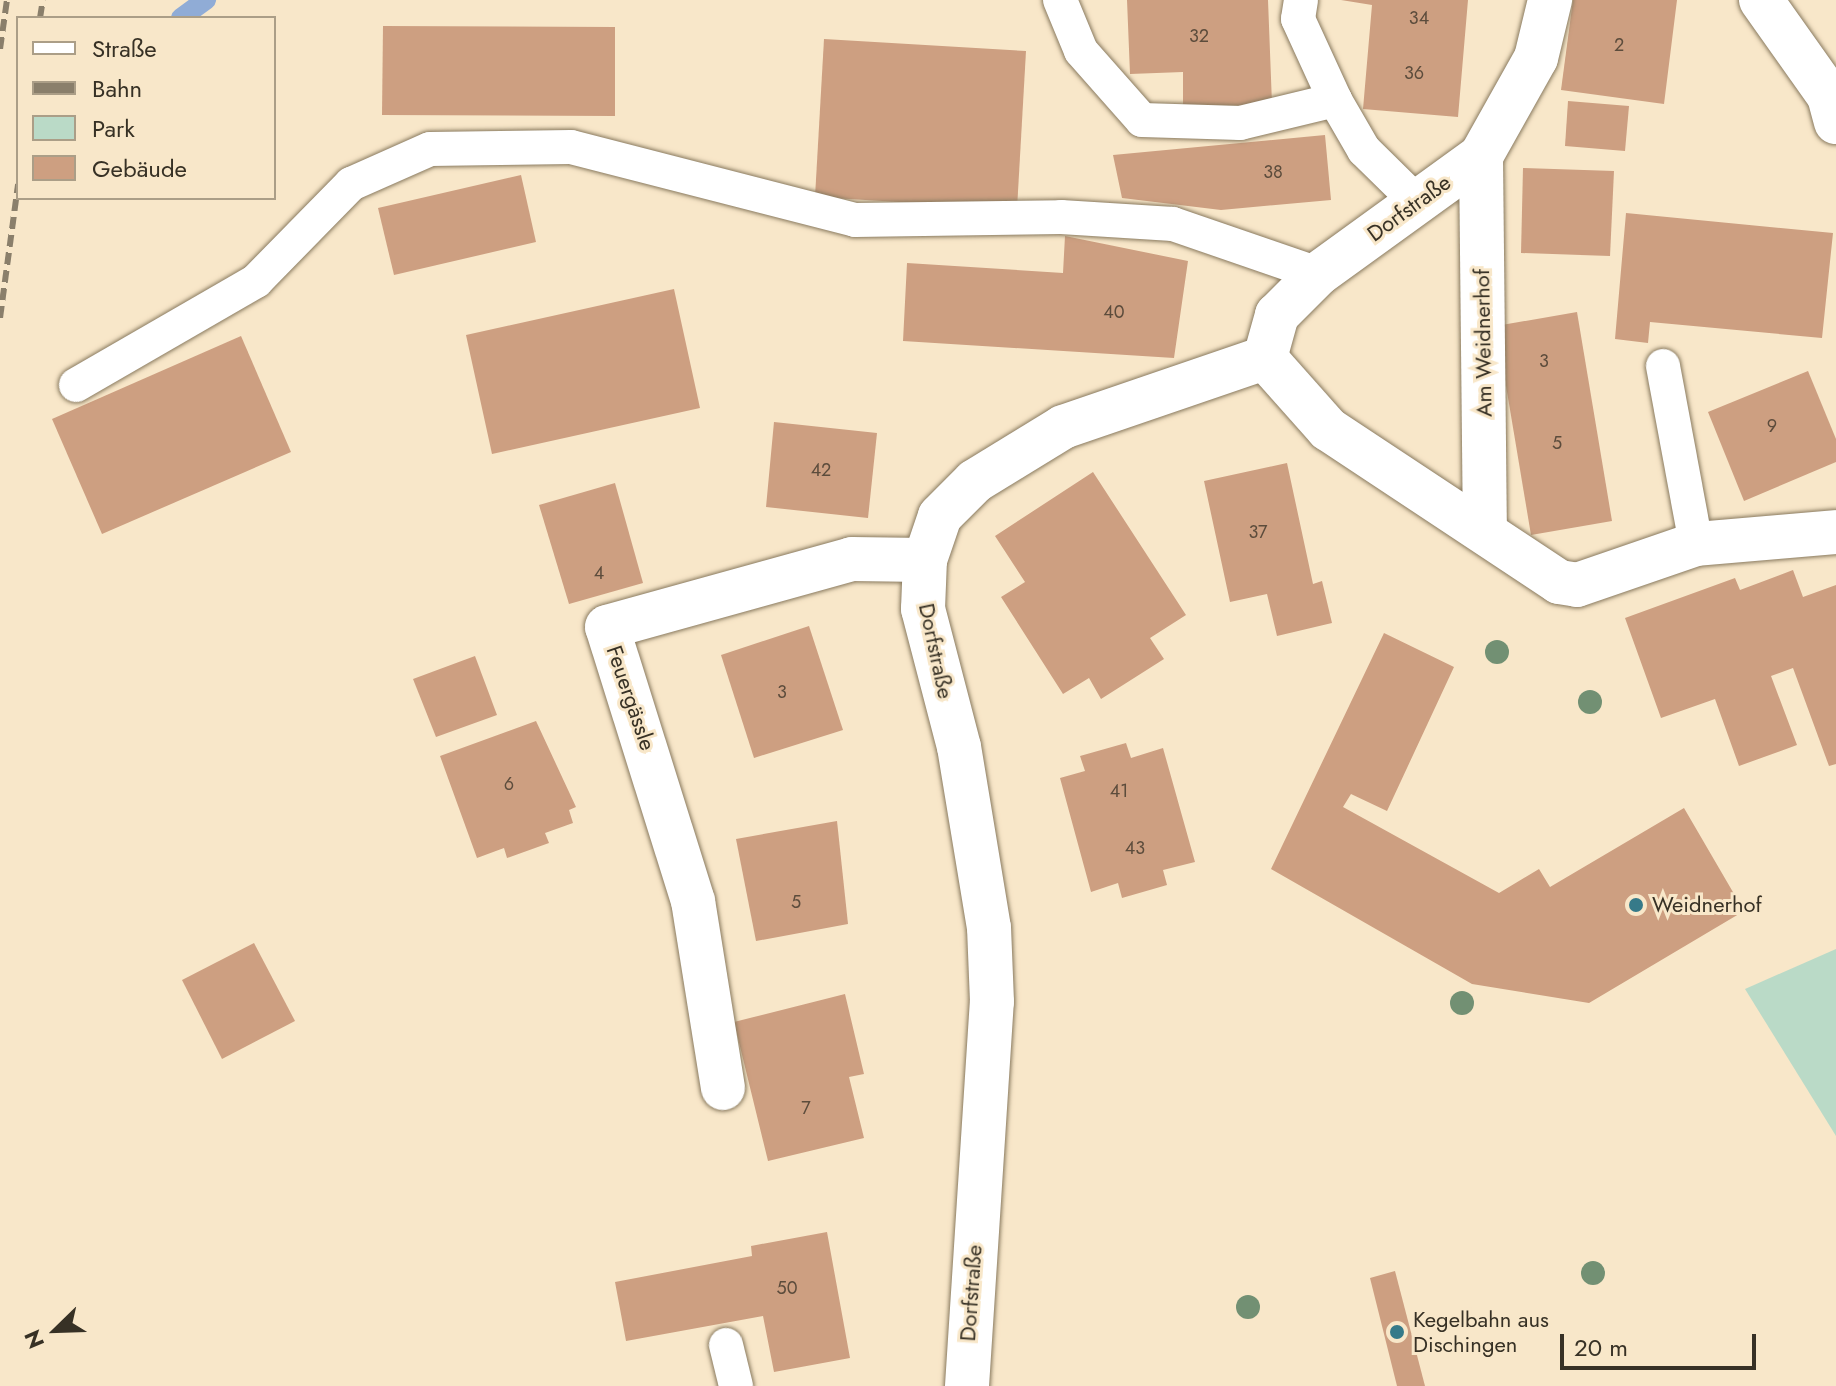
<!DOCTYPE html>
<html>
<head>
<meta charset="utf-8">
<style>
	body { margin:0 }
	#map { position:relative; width:1836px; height:1386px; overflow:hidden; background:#f8e7c9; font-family:Jost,sans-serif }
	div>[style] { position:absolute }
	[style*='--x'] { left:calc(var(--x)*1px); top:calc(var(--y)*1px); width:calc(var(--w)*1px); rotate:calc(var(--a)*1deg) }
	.green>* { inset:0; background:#badac7 }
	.stream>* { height:20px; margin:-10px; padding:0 10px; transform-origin:10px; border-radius:10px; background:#90acd6 }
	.building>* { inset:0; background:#cd9f81 }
	.roads { filter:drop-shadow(0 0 2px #897a5f) drop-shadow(0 0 2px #897a5f) }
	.service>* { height:34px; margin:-17px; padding:0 17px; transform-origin:17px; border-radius:17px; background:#fff }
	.minor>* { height:44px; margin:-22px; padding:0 22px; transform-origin:22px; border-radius:22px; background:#fff }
	.rail>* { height:6px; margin-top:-3px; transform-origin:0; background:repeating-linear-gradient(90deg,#8a7f6b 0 12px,transparent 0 18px) }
	.trees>* { width:24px; height:24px; margin:-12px; border-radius:50%; background:#729073 }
	.dots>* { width:22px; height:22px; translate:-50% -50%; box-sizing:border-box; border:4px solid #f8e7c9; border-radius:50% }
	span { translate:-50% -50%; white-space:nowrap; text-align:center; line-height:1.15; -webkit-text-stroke:6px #f8e7c9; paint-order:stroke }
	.number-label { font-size:18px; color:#5c4c3c }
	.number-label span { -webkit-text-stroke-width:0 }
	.street-label { font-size:22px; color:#373125 }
	.poi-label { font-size:22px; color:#373125 }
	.left { translate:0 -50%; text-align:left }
	.legend { position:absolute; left:16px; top:16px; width:260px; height:184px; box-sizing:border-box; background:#f8e7c9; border:2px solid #ab9e87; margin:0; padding:10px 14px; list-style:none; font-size:24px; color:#373125 }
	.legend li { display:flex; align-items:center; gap:16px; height:40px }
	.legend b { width:40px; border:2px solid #ab9e87 }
	.north { position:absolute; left:16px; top:1290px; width:80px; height:80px; -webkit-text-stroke:6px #f8e7c9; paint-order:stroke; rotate:247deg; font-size:22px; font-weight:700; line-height:32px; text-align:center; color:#373125 }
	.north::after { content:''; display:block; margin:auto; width:28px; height:36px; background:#373125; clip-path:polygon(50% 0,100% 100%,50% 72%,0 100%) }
	.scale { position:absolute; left:1560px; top:1334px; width:196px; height:36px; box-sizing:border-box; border:4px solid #373125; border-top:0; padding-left:10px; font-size:24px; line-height:28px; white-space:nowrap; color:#373125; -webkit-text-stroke:6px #f8e7c9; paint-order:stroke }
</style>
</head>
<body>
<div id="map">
	<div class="green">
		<div style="clip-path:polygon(1836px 949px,1836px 1136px,1745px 989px)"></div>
	</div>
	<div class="stream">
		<div style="--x:181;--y:18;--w:31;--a:-36"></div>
	</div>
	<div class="building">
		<div style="clip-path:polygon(1127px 0,1268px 0,1272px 104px,1183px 108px,1183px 72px,1130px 74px)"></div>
		<div style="clip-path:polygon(1341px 0,1468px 0,1458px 117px,1363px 109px,1372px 5px)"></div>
		<div style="clip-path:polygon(1573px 0,1677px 0,1664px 104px,1561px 90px)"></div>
		<div style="clip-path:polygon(383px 26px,615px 27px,615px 116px,382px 115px)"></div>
		<div style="clip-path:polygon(824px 39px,1026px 51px,1017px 209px,815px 197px)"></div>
		<div style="clip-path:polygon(1568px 101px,1629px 106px,1625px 151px,1565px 146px)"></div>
		<div style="clip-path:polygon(1325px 135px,1331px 200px,1221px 210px,1122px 198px,1113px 155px)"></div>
		<div style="clip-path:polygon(1523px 168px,1614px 171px,1610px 256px,1521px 253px)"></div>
		<div style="clip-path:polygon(521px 175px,536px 242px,394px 275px,378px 208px)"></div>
		<div style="clip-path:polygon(1626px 213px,1833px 233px,1822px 338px,1650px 322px,1648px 343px,1615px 339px)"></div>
		<div style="clip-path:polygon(1065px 236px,1188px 261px,1174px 358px,903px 341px,907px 263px,1063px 273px)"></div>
		<div style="clip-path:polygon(674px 289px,700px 408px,492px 454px,466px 335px)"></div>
		<div style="clip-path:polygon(1577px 312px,1612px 521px,1531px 535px,1496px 326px)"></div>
		<div style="clip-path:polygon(241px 336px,291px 452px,102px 534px,52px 419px)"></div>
		<div style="clip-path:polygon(1808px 371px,1836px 439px,1836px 462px,1744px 501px,1708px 412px)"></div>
		<div style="clip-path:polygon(774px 422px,877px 433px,868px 518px,766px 507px)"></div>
		<div style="clip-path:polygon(1287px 463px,1313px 584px,1322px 581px,1332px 623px,1277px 636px,1267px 594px,1230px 602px,1204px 481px)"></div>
		<div style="clip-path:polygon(1093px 472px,1186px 615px,1150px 638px,1164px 659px,1101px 699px,1089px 678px,1063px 694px,1001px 597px,1025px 582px,995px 536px)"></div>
		<div style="clip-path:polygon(615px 483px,643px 583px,569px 604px,539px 505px)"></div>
		<div style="clip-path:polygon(1793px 570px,1803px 597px,1836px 585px,1836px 764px,1829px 766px,1793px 668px,1771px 676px,1797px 745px,1739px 766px,1715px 699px,1661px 718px,1625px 618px,1735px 578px,1740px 590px)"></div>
		<div style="clip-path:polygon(809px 626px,843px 730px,754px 758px,721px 655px)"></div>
		<div style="clip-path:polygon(1384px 633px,1454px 667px,1387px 811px,1351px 794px,1343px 807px,1499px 893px,1539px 869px,1550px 887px,1684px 808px,1744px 911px,1589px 1003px,1472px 984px,1271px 869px)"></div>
		<div style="clip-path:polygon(475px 656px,497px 715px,436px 737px,413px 679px)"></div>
		<div style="clip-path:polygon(536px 721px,576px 807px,569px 810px,573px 823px,545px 833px,549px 843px,507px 858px,504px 848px,477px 858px,440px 756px)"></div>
		<div style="clip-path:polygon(1126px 743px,1131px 758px,1163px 748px,1195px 862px,1163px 870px,1167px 885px,1122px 898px,1118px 883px,1091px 892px,1060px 778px,1085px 771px,1080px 756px)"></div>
		<div style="clip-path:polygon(837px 821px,848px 924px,756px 941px,736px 839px)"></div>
		<div style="clip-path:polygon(254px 943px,295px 1021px,222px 1059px,182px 980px)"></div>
		<div style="clip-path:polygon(845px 994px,864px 1074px,849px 1077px,864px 1138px,768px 1161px,734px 1022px)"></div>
		<div style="clip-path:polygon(827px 1232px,850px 1358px,774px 1372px,763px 1316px,626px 1341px,615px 1282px,752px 1256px,751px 1246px)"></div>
		<div style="clip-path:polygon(1395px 1271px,1425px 1386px,1397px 1386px,1370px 1278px)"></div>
	</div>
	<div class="roads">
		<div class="service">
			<div style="--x:1060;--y:0;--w:55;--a:67.6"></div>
			<div style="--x:1081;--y:51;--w:92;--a:48.5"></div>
			<div style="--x:1142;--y:120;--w:98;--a:1.8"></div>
			<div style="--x:1240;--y:123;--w:98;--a:-13.6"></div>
			<div style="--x:1301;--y:0;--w:19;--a:99"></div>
			<div style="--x:1298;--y:19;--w:89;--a:65.4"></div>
			<div style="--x:1335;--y:100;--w:58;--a:59.9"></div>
			<div style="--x:1364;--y:150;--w:74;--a:44.5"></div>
			<div style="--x:1663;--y:366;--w:181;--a:79.5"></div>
			<div style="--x:76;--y:385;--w:208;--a:-30"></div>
			<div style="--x:256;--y:281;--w:136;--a:-45.6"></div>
			<div style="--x:351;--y:184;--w:86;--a:-23.9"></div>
			<div style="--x:430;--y:149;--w:141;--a:-0.8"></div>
			<div style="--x:571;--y:147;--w:293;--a:14.4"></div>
			<div style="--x:855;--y:220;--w:206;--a:-0.8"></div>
			<div style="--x:1061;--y:217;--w:112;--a:3.6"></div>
			<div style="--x:1173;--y:224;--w:153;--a:19"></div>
			<div style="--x:726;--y:1345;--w:42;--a:76.3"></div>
		</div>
		<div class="minor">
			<div style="--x:1761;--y:0;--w:118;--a:54.7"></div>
			<div style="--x:1829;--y:96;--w:27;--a:75"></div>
			<div style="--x:1481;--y:156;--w:375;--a:89.4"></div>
			<div style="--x:1265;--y:358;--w:95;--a:48.4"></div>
			<div style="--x:1328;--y:429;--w:277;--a:33.5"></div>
			<div style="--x:1559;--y:582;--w:18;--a:9"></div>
			<div style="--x:1577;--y:585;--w:126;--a:-19"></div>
			<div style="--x:1696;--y:544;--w:141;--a:-4.9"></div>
			<div style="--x:723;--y:1088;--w:189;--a:-99.1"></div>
			<div style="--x:693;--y:901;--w:287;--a:-107.4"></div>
			<div style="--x:607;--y:627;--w:254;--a:-15.5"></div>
			<div style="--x:852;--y:559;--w:73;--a:0.8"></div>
			<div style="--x:967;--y:1386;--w:385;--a:-86.3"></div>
			<div style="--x:992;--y:1002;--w:74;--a:-92.3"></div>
			<div style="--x:989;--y:928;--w:183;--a:-99.4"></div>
			<div style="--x:959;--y:747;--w:143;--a:-104.6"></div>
			<div style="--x:923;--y:609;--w:49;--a:-87.7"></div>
			<div style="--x:925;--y:560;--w:46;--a:-71.2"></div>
			<div style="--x:940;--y:516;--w:49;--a:-45"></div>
			<div style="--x:975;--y:481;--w:103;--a:-31.5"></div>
			<div style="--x:1063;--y:427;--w:213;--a:-18.9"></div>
			<div style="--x:1265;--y:358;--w:45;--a:-74.4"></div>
			<div style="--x:1277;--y:315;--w:58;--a:-45"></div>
			<div style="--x:1318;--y:274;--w:201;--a:-35.9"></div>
			<div style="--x:1481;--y:156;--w:112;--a:-60.7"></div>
			<div style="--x:1536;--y:58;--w:60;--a:-76.4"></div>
		</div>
	</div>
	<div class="rail">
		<div style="--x:40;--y:18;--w:18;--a:-81"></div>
		<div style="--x:0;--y:49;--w:49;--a:-81.9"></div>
		<div style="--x:0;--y:318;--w:135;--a:-82.3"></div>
	</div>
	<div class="trees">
		<div style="left:1497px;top:652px"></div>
		<div style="left:1590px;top:702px"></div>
		<div style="left:1462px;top:1003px"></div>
		<div style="left:1593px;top:1273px"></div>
		<div style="left:1248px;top:1307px"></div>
	</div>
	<div class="dots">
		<div style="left:1636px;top:905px;background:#367a89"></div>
		<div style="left:1397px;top:1332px;background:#367a89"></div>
	</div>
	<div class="number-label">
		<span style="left:1419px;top:18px">34</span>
		<span style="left:1199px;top:36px">32</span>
		<span style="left:1619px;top:45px">2</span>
		<span style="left:1414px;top:73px">36</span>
		<span style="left:1273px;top:172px">38</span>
		<span style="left:1114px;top:312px">40</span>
		<span style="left:1544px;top:361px">3</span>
		<span style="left:1772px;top:426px">9</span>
		<span style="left:1557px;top:443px">5</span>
		<span style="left:821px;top:470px">42</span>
		<span style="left:1258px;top:532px">37</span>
		<span style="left:599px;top:573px">4</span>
		<span style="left:782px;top:692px">3</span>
		<span style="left:509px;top:784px">6</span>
		<span style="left:1119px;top:791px">41</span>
		<span style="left:1135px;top:848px">43</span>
		<span style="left:796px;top:902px">5</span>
		<span style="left:806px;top:1108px">7</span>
		<span style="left:787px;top:1288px">50</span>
	</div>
	<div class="street-label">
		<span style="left:1409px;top:208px;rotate:-36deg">Dorfstraße</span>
		<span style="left:1483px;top:343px;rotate:-91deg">Am Weidnerhof</span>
		<span style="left:936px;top:651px;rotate:78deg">Dorfstraße</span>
		<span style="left:631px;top:698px;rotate:71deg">Feuergässle</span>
		<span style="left:971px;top:1293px;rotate:-86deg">Dorfstraße</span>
	</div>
	<div class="poi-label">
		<span class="left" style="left:1652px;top:905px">Weidnerhof</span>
		<span class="left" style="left:1413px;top:1332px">Kegelbahn aus<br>Dischingen</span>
	</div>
	<ul class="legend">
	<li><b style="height:10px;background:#fff"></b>Straße</li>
	<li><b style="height:10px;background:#8a7f6b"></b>Bahn</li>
	<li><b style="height:22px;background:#badac7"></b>Park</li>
	<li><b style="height:22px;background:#cd9f81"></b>Gebäude</li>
	</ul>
	<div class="north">N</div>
	<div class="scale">20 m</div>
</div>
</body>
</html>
